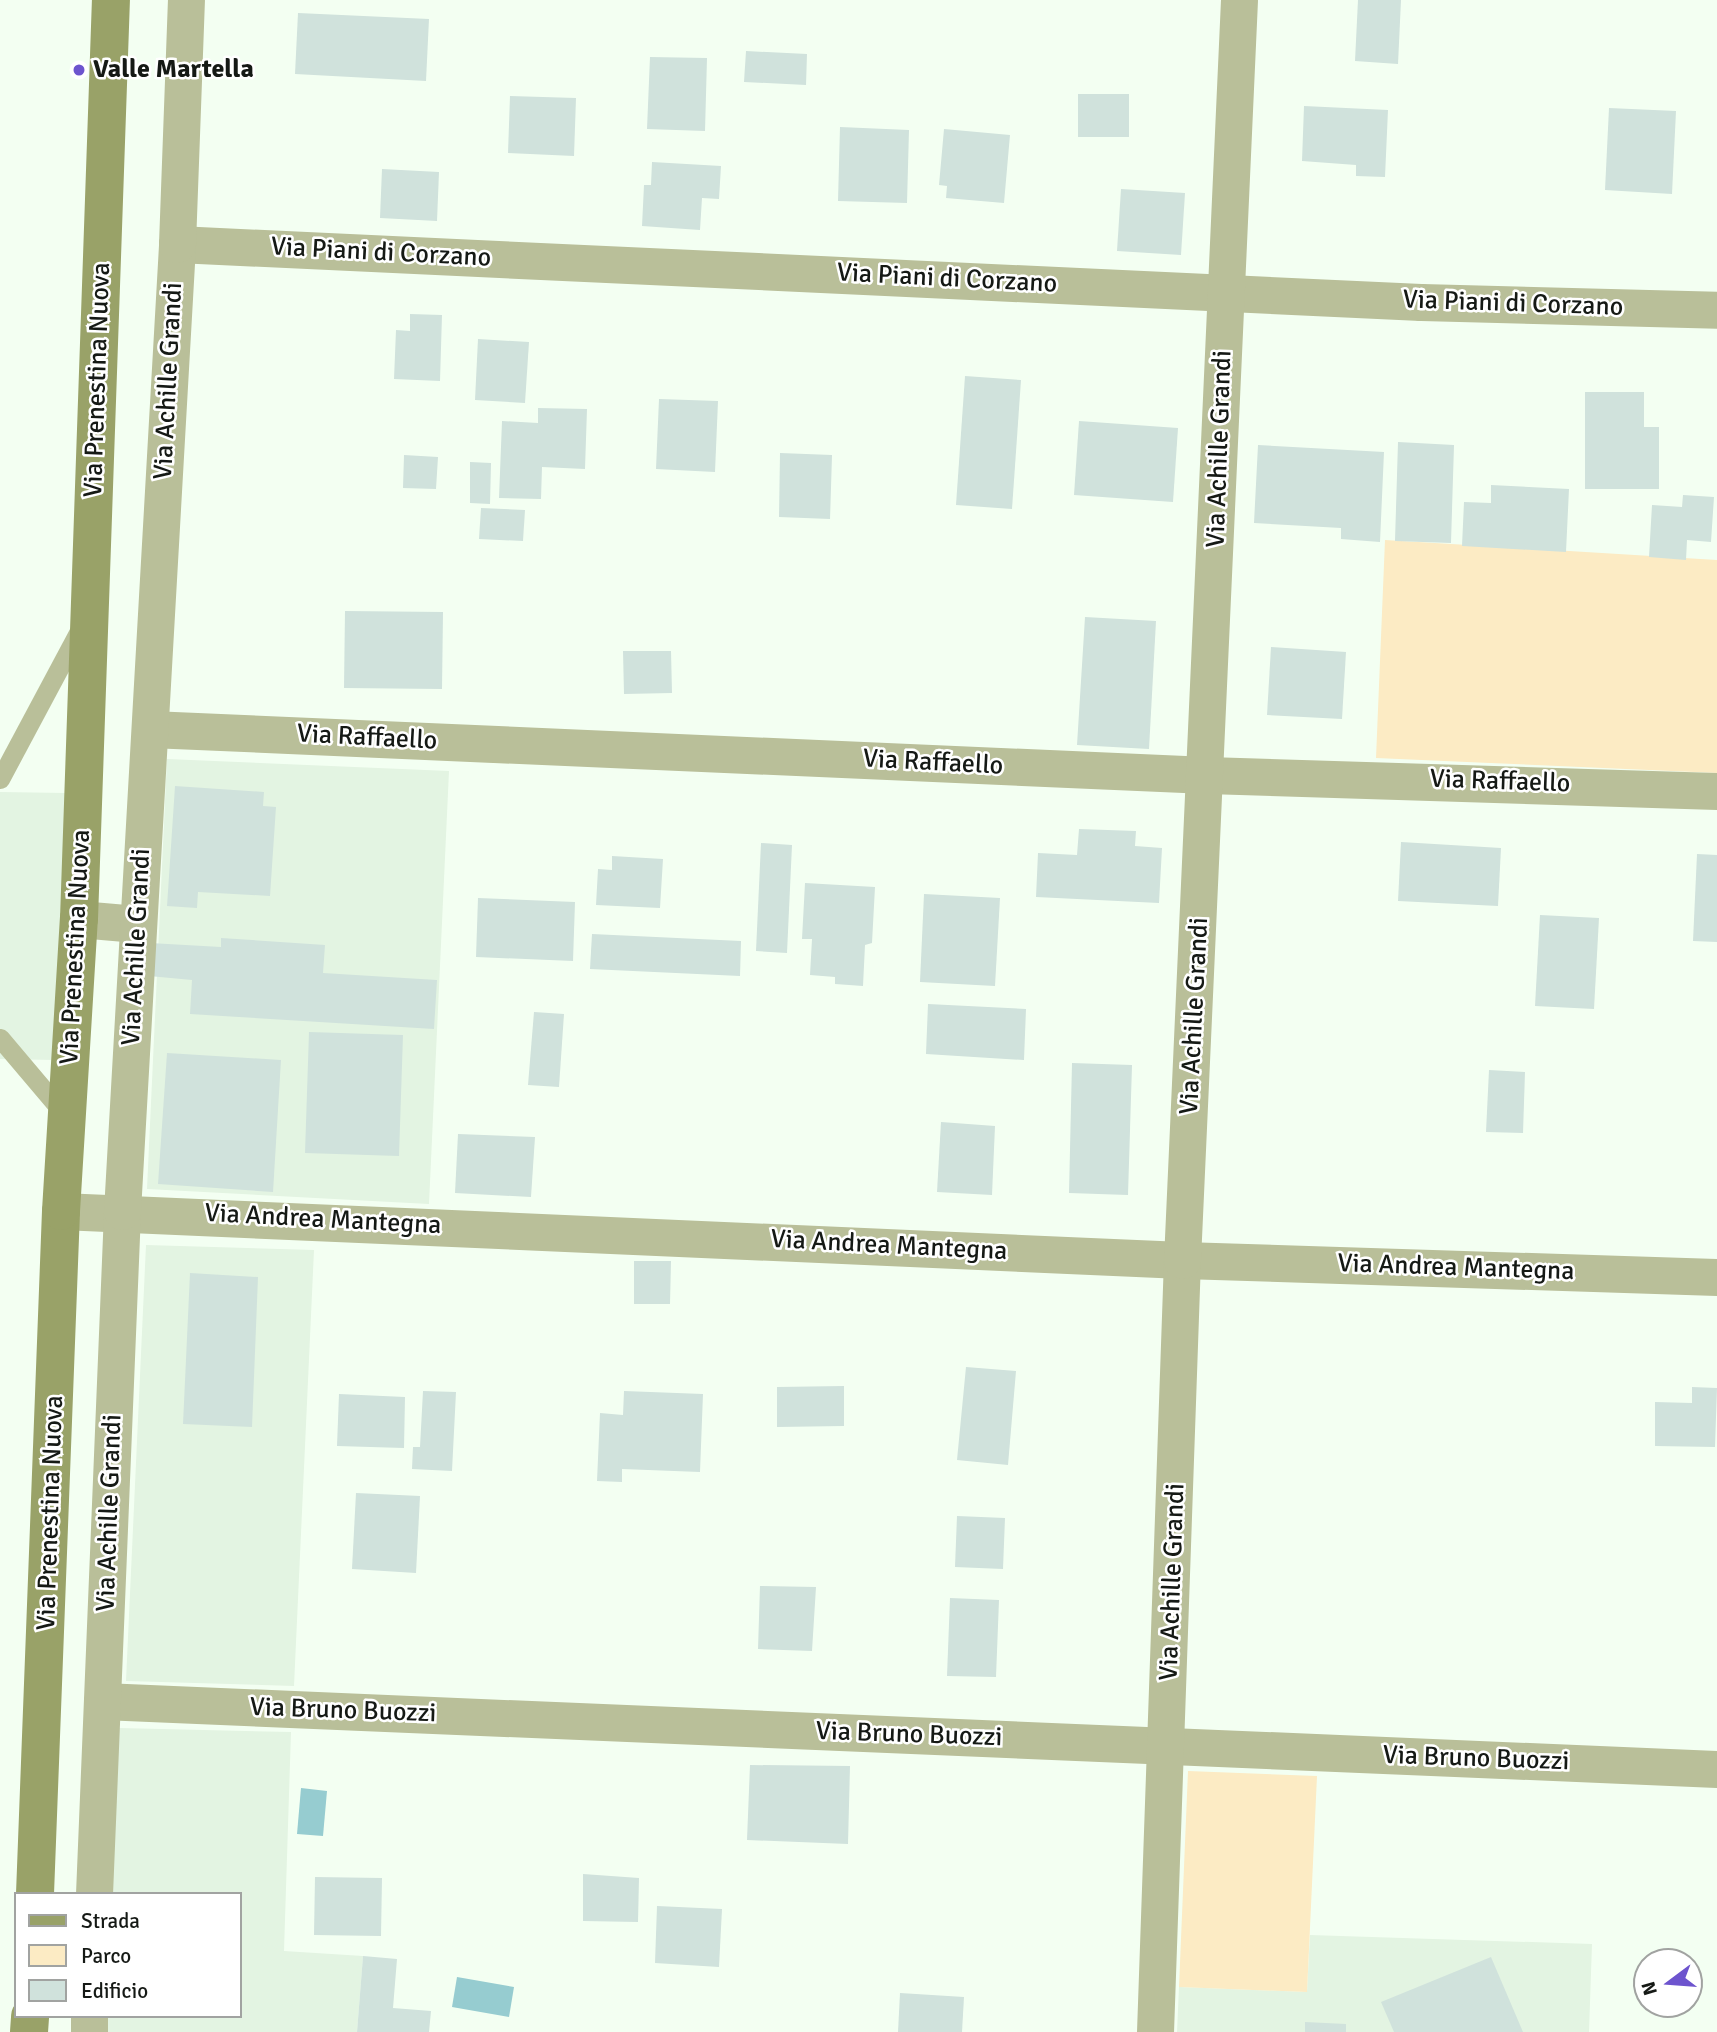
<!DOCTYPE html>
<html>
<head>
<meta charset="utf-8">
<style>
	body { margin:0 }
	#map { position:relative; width:1717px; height:2032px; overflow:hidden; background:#f3fff2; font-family:Signika,sans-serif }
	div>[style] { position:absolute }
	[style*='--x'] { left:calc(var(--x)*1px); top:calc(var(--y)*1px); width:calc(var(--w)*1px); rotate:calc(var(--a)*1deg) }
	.built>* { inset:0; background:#e3f4e2 }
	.green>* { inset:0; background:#fcebc4 }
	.water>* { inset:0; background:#96ccd0 }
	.building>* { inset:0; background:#d0e2dc }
	.service>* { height:19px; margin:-9.5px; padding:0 9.5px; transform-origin:9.5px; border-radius:9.5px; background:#b9bf99 }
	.minor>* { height:37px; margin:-18.5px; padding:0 18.5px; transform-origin:18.5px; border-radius:18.5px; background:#b9bf99 }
	.secondary>* { height:38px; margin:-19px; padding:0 19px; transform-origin:19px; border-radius:19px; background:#99a268 }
	.dots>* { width:19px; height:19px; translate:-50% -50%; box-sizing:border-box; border:4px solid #fff; border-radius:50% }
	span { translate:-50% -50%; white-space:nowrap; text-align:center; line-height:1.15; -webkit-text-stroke:5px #fff; paint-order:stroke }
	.poi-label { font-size:26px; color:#151915; font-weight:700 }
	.left { translate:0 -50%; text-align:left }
	.street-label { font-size:26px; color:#151915 }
	.legend { position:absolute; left:14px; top:1892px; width:228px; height:126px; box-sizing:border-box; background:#fff; border:2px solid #a1a3a1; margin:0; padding:9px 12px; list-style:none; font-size:21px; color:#151915 }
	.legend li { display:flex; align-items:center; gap:14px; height:35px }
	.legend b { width:35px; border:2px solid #a1a3a1 }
	.north { position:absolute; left:1633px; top:1948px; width:70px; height:70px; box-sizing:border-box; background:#fff; border:2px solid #a1a3a1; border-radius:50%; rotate:254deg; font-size:19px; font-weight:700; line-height:28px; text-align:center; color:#151915 }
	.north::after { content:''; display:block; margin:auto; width:24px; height:32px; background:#6d54ce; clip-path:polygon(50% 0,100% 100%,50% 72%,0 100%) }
</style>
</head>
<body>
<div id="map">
	<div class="built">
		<div style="clip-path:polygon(167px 759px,449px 771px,429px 1204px,147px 1189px)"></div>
		<div style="clip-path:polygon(0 792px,66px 793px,55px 1060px,0 1059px)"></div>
		<div style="clip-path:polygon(146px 1245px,314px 1250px,294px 1686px,126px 1681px)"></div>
		<div style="clip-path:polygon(119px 1728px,291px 1732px,284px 1951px,363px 1956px,357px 2032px,104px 2032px,105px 2016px,240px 2016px,240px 1894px,111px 1894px)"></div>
		<div style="clip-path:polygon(1310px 1935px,1592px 1944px,1589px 2032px,1177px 2032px,1179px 1987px,1307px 1992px)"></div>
	</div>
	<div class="green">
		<div style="clip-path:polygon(1385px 540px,1717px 560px,1717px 773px,1376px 758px)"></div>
		<div style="clip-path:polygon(1188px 1771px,1317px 1776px,1307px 1992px,1179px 1987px)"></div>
	</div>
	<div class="water">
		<div style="clip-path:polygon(301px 1788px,327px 1791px,323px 1836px,297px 1834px)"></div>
		<div style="clip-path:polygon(457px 1977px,514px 1987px,509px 2017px,452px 2007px)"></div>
	</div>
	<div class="building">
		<div style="clip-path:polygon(1358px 0,1401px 0,1398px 64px,1355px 61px)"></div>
		<div style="clip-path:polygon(298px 13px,429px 19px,426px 81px,295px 74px)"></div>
		<div style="clip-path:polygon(746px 51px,807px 54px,806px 85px,744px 82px)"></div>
		<div style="clip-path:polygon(650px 57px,707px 58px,705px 131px,647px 129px)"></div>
		<div style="clip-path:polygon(1078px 94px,1129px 94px,1129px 137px,1078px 137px)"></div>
		<div style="clip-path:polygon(510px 96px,576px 98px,574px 156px,508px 153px)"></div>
		<div style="clip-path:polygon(1304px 106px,1388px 110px,1385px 177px,1356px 176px,1356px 165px,1302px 161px)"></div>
		<div style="clip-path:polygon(1609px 108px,1676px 111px,1672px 194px,1605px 190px)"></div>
		<div style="clip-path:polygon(840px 127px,909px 130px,907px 203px,838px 201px)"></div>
		<div style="clip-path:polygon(944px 129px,1010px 135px,1004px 203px,946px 198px,947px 186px,939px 185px)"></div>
		<div style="clip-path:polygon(652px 162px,721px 166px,719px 199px,702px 198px,700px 230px,642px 226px,644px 185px,651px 185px)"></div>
		<div style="clip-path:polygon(382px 169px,439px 172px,437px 221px,380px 218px)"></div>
		<div style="clip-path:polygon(1121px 189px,1185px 193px,1181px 255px,1117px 251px)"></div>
		<div style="clip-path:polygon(410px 314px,442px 315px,440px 381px,394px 379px,396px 330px,410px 331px)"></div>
		<div style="clip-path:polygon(478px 339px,529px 342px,525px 403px,475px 400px)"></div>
		<div style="clip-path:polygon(965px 376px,1021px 380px,1012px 509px,956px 505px)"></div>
		<div style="clip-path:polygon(1585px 392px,1644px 392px,1644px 427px,1659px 427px,1659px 489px,1585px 489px)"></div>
		<div style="clip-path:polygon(659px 399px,718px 401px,715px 472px,656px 469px)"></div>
		<div style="clip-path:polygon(538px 408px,587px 409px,585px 469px,542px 467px,541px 499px,499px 498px,502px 421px,538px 423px)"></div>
		<div style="clip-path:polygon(1079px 421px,1178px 428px,1173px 502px,1074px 495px)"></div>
		<div style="clip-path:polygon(1398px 442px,1454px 445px,1451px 543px,1395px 541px)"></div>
		<div style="clip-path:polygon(1258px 445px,1384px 452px,1380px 542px,1341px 539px,1341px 528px,1254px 523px)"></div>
		<div style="clip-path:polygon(780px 453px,832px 455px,830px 519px,779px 517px)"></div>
		<div style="clip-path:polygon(404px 455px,438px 457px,436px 489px,403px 488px)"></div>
		<div style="clip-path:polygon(470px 462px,491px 463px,490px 504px,470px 503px)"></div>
		<div style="clip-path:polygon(1491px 485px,1569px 489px,1566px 552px,1462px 546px,1464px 502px,1491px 503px)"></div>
		<div style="clip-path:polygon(1683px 495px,1714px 497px,1711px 542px,1687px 540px,1686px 560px,1649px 557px,1652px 505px,1682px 507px)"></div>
		<div style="clip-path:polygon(481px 508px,525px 510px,523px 541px,479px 539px)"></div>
		<div style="clip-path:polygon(345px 611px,443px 612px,442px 689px,344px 688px)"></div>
		<div style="clip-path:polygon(1085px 617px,1156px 621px,1149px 749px,1077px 745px)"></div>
		<div style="clip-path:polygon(1271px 647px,1346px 652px,1342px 719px,1267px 715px)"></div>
		<div style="clip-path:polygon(623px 651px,671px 651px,672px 693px,624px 694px)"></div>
		<div style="clip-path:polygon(175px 786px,264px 792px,263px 806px,276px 807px,270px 896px,198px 892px,197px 908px,167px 906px)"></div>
		<div style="clip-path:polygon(1079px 829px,1136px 831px,1135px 846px,1162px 848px,1159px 903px,1036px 897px,1038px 853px,1077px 855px)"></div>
		<div style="clip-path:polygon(1401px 842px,1501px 848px,1498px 906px,1398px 901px)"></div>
		<div style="clip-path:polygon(761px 843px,792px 845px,787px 953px,756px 951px)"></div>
		<div style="clip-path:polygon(1697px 854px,1717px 855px,1717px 942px,1693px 941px)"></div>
		<div style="clip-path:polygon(612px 856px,663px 859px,660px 908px,596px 905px,598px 869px,612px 870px)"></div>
		<div style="clip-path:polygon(805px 883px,875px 887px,872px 943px,865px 945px,863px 986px,835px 984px,835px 977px,810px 975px,812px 939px,802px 939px)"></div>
		<div style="clip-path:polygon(924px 894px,1000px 898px,995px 986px,920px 982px)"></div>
		<div style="clip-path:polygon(478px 898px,575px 902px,573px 961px,476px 957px)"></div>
		<div style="clip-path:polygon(1540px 915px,1599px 918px,1594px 1009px,1535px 1006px)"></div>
		<div style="clip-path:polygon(592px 934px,741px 941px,740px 976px,590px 969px)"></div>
		<div style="clip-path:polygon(221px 938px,325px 945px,323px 973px,437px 980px,434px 1029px,190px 1014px,192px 980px,149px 976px,150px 943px,221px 947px)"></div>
		<div style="clip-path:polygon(928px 1004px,1026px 1009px,1024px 1060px,926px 1054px)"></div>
		<div style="clip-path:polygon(534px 1012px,564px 1014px,559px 1087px,528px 1085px)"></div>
		<div style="clip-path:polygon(309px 1032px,403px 1035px,399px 1156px,305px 1153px)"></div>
		<div style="clip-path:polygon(167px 1053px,281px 1060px,273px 1192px,158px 1184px)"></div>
		<div style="clip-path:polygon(1072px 1063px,1132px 1065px,1128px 1195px,1069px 1193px)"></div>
		<div style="clip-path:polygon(1489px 1070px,1525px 1072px,1523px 1133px,1486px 1132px)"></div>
		<div style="clip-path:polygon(941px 1122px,995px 1126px,992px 1195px,937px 1192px)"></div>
		<div style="clip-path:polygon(458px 1134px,535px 1137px,531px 1197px,455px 1193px)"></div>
		<div style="clip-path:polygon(634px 1261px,671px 1261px,670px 1304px,634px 1304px)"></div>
		<div style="clip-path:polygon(190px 1273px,258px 1277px,252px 1427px,183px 1424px)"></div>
		<div style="clip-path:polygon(966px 1367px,1016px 1371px,1008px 1465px,957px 1460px)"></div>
		<div style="clip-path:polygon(844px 1386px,844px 1426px,777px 1427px,777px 1387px)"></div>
		<div style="clip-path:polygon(1692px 1387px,1717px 1388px,1715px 1447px,1655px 1446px,1655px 1402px,1692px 1403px)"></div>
		<div style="clip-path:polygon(423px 1391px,456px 1392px,452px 1471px,412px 1469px,413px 1447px,420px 1447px)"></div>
		<div style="clip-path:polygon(624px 1391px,703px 1394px,700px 1472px,622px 1469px,622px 1482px,597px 1481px,600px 1413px,623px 1415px)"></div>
		<div style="clip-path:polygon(339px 1394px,405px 1397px,404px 1448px,337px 1446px)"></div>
		<div style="clip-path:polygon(356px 1493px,420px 1496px,416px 1573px,352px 1569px)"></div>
		<div style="clip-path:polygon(957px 1516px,1005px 1518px,1003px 1569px,955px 1567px)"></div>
		<div style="clip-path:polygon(760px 1586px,816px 1587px,812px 1651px,758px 1649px)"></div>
		<div style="clip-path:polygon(950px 1598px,999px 1600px,996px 1677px,947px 1676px)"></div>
		<div style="clip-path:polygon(750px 1765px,850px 1766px,848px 1844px,747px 1840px)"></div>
		<div style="clip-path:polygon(583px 1874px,639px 1878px,638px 1922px,583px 1921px)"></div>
		<div style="clip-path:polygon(315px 1877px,382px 1878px,381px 1936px,314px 1935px)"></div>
		<div style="clip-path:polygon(657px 1906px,722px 1909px,719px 1967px,655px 1963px)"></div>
		<div style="clip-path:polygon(363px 1956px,397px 1959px,393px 2008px,431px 2011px,429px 2032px,357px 2032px)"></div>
		<div style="clip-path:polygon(1491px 1957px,1523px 2032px,1394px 2032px,1381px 2002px)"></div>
		<div style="clip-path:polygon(900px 1993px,964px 1997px,962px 2032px,898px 2032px)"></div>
		<div style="clip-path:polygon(1305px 2022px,1346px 2024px,1346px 2032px,1305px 2032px)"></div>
	</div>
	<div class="service">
		<div style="--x:0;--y:779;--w:172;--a:-61.9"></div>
		<div style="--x:0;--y:1038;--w:101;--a:49.8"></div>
	</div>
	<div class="minor">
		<div style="--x:177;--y:244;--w:1245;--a:2.67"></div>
		<div style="--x:1421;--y:302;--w:296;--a:1.5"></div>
		<div style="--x:150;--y:729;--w:1058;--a:2.49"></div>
		<div style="--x:1207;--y:775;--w:510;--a:1.8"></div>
		<div style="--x:79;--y:919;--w:58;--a:4.9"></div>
		<div style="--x:61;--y:1211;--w:1122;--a:2.5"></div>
		<div style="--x:1182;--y:1260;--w:535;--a:1.82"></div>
		<div style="--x:102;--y:1701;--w:1616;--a:2.41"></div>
		<div style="--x:94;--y:1894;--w:684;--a:-87.65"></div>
		<div style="--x:122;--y:1211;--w:969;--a:-86.74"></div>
		<div style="--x:177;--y:244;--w:244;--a:-87.9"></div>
		<div style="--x:89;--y:2032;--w:16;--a:-90"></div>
		<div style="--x:1155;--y:2032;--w:772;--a:-88"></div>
		<div style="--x:1182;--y:1260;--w:1261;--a:-87.41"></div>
	</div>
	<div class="secondary">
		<div style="--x:35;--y:1894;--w:683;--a:-87.82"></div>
		<div style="--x:61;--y:1211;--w:293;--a:-86.5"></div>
		<div style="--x:79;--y:919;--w:920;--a:-88.01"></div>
		<div style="--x:29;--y:2032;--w:16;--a:-86"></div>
	</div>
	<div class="dots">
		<div style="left:79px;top:70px;background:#6d54ce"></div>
	</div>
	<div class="poi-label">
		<span class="left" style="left:93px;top:70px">Valle Martella</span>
	</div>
	<div class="street-label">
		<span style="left:381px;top:253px;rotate:3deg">Via Piani di Corzano</span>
		<span style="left:947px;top:279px;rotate:3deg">Via Piani di Corzano</span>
		<span style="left:1513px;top:304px;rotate:2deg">Via Piani di Corzano</span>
		<span style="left:98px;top:380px;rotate:-88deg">Via Prenestina Nuova</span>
		<span style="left:169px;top:381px;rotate:-87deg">Via Achille Grandi</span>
		<span style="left:1220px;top:449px;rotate:-88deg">Via Achille Grandi</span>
		<span style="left:367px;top:738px;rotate:3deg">Via Raffaello</span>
		<span style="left:933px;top:763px;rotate:3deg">Via Raffaello</span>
		<span style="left:1500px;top:782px;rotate:2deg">Via Raffaello</span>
		<span style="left:76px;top:947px;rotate:-87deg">Via Prenestina Nuova</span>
		<span style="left:137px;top:947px;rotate:-87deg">Via Achille Grandi</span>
		<span style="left:1195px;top:1016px;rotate:-87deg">Via Achille Grandi</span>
		<span style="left:323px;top:1220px;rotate:3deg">Via Andrea Mantegna</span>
		<span style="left:889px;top:1246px;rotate:3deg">Via Andrea Mantegna</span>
		<span style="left:1456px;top:1268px;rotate:2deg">Via Andrea Mantegna</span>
		<span style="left:51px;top:1513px;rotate:-88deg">Via Prenestina Nuova</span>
		<span style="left:110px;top:1513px;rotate:-88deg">Via Achille Grandi</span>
		<span style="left:1173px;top:1582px;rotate:-88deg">Via Achille Grandi</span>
		<span style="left:343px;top:1711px;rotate:2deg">Via Bruno Buozzi</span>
		<span style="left:909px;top:1735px;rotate:2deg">Via Bruno Buozzi</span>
		<span style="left:1476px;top:1759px;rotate:2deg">Via Bruno Buozzi</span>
	</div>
	<ul class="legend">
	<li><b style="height:9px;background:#99a268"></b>Strada</li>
	<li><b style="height:19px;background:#fcebc4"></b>Parco</li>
	<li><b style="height:19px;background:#d0e2dc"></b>Edificio</li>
	</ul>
	<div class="north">N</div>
</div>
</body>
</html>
